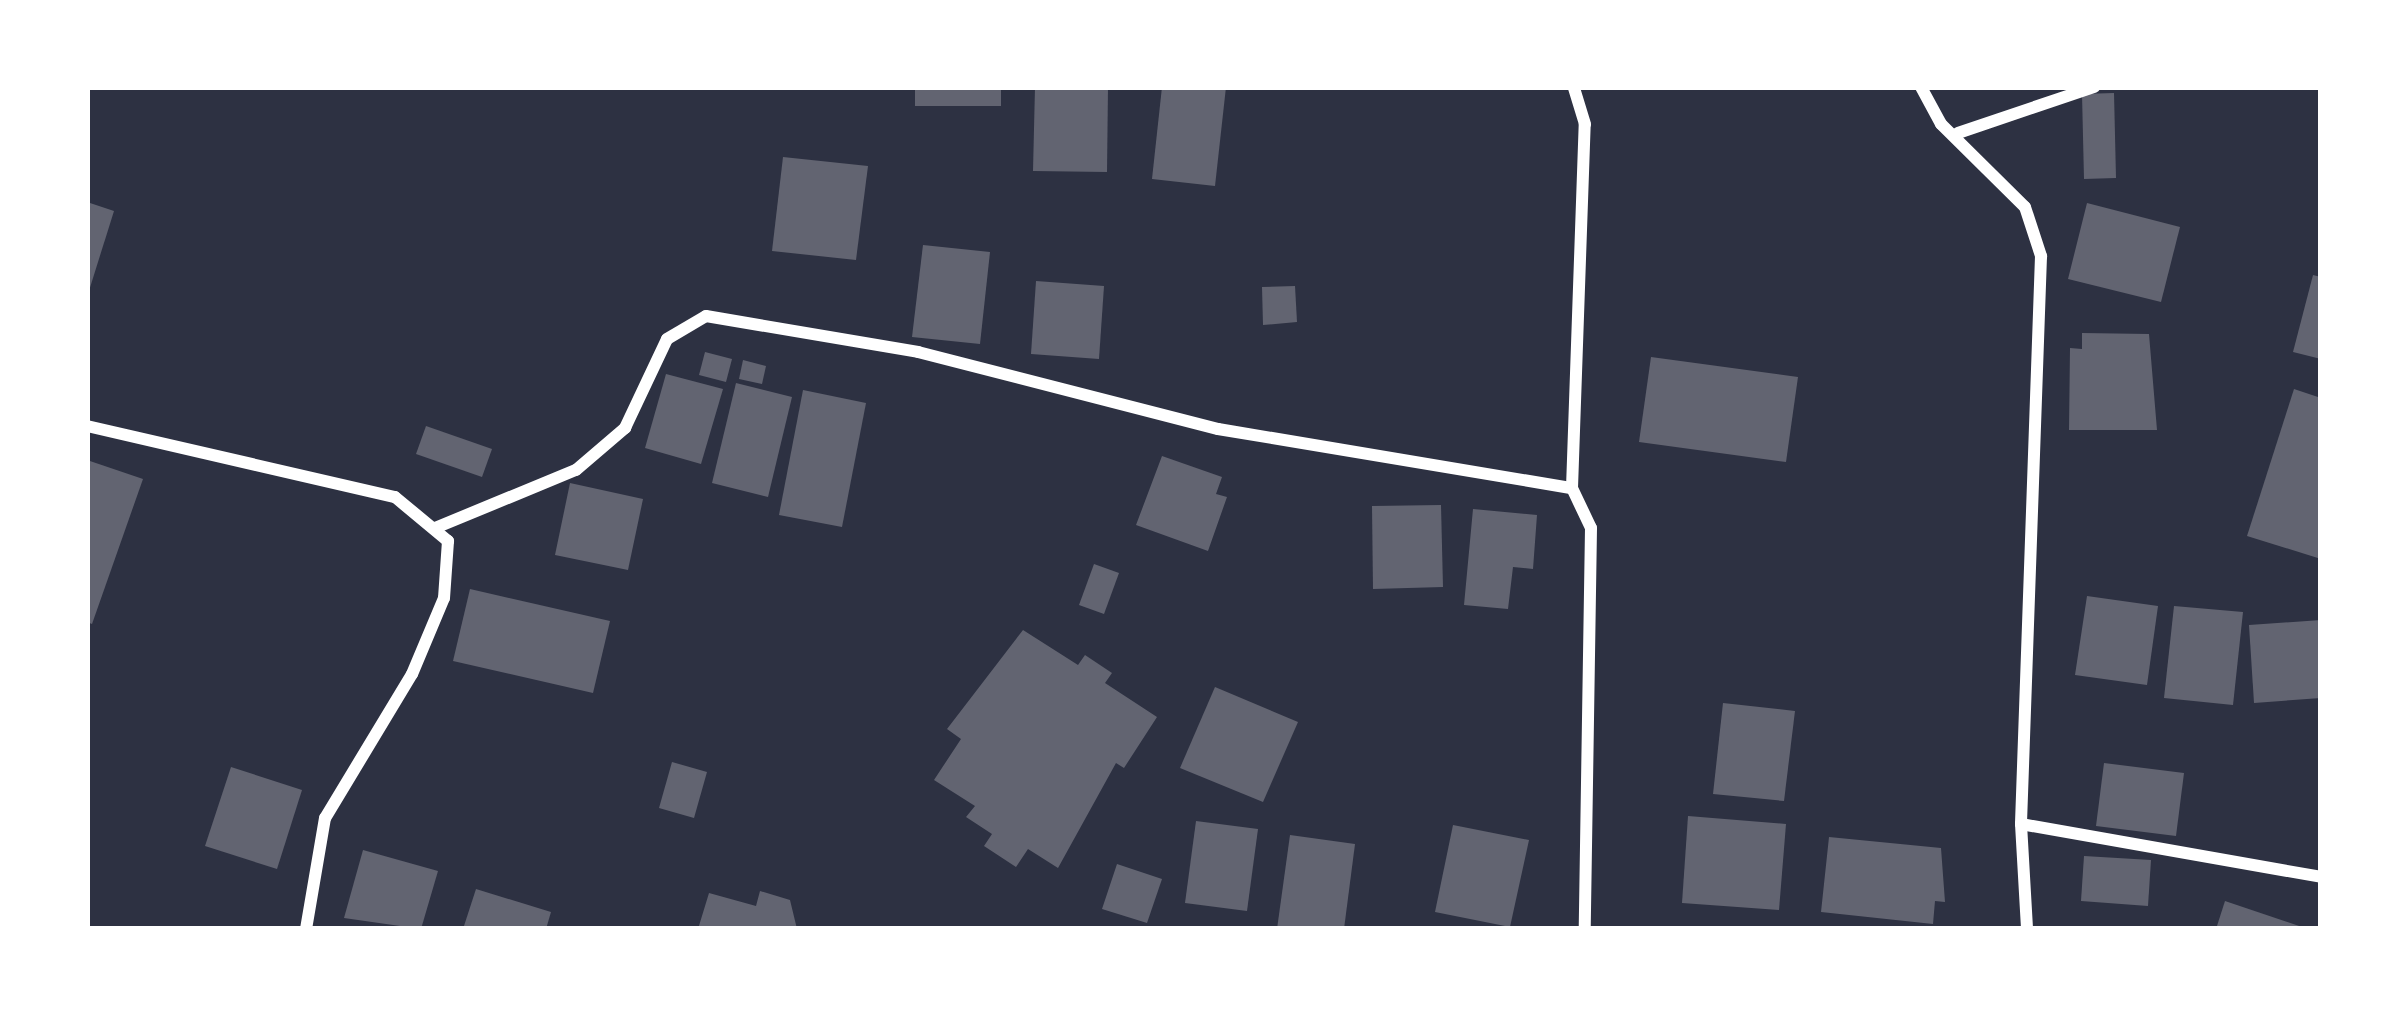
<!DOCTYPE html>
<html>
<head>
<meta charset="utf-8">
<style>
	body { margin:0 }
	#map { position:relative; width:2408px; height:1016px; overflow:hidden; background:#2d3142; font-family:"Golos Text",sans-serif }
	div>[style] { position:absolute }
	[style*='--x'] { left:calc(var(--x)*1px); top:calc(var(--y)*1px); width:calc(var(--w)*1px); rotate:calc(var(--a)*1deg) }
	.building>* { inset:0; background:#626471 }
	.minor>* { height:12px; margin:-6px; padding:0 6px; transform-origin:6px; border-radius:6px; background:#fff }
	span { translate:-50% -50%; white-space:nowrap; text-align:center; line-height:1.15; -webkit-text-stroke:10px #fff; paint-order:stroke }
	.frame { position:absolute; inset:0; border:90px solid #fff; pointer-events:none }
</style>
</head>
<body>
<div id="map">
	<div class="building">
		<div style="clip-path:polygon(915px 87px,1001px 87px,1001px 106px,915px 106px)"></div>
		<div style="clip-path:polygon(1035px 87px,1108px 87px,1107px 172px,1033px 171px)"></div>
		<div style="clip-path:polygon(1162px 87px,1226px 87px,1215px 186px,1152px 179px)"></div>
		<div style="clip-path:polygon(2114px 93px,2116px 178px,2084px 179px,2082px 94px)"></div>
		<div style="clip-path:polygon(783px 157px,868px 166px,856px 260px,772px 251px)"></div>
		<div style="clip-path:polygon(87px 202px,114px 211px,88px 294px,87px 293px)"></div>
		<div style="clip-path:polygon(2087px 203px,2180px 227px,2161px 302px,2068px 279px)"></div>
		<div style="clip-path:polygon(923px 245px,990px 252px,980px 344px,912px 337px)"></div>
		<div style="clip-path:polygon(2313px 275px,2321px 277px,2321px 359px,2293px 352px)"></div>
		<div style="clip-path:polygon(1036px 281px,1104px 286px,1099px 359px,1031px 354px)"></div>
		<div style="clip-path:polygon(1295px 286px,1297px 322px,1263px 325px,1262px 287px)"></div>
		<div style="clip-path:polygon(2082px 333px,2149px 334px,2157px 430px,2069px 430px,2070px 348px,2082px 349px)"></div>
		<div style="clip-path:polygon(705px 352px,732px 359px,726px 382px,699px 375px)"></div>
		<div style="clip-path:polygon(1651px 357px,1798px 377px,1786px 462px,1639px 442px)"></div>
		<div style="clip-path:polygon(743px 360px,766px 366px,762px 384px,739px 379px)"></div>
		<div style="clip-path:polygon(666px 374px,723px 389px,701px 464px,645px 448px)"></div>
		<div style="clip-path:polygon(736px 383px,792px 397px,768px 497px,712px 483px)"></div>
		<div style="clip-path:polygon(2294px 389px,2321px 398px,2321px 559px,2247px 536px)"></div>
		<div style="clip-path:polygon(803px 390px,866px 403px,842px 527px,779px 515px)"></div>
		<div style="clip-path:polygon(426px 426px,492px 449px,482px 477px,416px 454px)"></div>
		<div style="clip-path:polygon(1162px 456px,1222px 477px,1216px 494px,1227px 497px,1208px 551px,1136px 525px)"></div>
		<div style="clip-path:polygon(87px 460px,143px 479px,92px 624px,87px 622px)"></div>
		<div style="clip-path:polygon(570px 483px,643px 499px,628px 570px,555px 555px)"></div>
		<div style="clip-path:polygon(1441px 505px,1443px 587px,1373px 589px,1372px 506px)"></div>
		<div style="clip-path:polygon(1473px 509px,1537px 515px,1533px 569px,1513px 567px,1508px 609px,1464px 605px)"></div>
		<div style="clip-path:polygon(1094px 564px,1119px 573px,1104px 614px,1079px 605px)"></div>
		<div style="clip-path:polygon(470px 589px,610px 621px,593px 693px,453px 661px)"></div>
		<div style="clip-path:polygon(2087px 596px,2158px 606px,2147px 685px,2075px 675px)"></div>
		<div style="clip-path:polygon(2174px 606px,2243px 612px,2233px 705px,2164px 698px)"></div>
		<div style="clip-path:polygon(2321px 620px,2321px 698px,2254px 703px,2249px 625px)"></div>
		<div style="clip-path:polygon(1023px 630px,1078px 665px,1085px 655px,1112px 673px,1105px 683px,1157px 717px,1124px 768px,1116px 763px,1058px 868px,1028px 849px,1016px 867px,984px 846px,992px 834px,966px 817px,975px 806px,934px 780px,961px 739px,947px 729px)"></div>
		<div style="clip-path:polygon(1215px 687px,1298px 722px,1263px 802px,1180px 768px)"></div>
		<div style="clip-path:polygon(1723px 703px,1795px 711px,1784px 801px,1713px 794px)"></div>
		<div style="clip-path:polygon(672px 762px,707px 772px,694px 818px,659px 808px)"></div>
		<div style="clip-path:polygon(2104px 763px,2184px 773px,2176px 836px,2096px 826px)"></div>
		<div style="clip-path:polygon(231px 767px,302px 790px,277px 869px,205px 846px)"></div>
		<div style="clip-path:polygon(1688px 816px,1786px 824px,1779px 910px,1682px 903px)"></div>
		<div style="clip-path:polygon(1196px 821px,1258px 829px,1247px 911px,1185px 903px)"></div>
		<div style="clip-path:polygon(1453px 825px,1529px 840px,1510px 927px,1435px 912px)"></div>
		<div style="clip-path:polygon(1290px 835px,1355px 844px,1344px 929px,1277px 929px)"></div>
		<div style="clip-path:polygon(1829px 837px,1941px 848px,1945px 902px,1935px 901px,1933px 924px,1821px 912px)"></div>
		<div style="clip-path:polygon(363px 850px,438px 871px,421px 929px,344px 918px)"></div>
		<div style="clip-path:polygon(2084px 856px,2151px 860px,2148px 906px,2081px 901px)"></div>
		<div style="clip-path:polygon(1117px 864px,1162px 879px,1147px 923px,1102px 909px)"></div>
		<div style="clip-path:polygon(476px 889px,551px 912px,546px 929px,463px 929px)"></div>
		<div style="clip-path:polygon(760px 891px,790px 900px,797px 929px,698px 929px,709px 893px,756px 906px)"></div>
		<div style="clip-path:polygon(2225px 901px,2305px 928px,2305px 929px,2216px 929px)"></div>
	</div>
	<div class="minor">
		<div style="--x:1921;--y:87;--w:42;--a:61.6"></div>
		<div style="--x:1941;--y:124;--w:118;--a:44.7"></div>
		<div style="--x:2025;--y:207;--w:52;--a:71.9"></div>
		<div style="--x:2041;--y:256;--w:568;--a:92.02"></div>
		<div style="--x:2021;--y:824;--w:105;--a:86.7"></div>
		<div style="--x:1958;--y:133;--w:144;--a:-18.7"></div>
		<div style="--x:87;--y:426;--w:316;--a:13"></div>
		<div style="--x:395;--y:497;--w:69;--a:39.7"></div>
		<div style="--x:448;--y:541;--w:57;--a:94"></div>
		<div style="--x:444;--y:598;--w:82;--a:112.8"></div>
		<div style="--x:412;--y:674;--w:168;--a:121.1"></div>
		<div style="--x:325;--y:818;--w:113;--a:99.7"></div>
		<div style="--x:1572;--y:488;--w:364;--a:-88"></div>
		<div style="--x:1585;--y:124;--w:39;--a:-107"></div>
		<div style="--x:435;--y:528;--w:152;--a:-22.4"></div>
		<div style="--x:576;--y:470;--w:65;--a:-40.6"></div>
		<div style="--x:625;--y:428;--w:98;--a:-64.7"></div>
		<div style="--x:667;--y:339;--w:45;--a:-30.5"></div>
		<div style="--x:706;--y:316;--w:215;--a:9.6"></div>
		<div style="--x:918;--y:352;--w:310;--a:14.4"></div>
		<div style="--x:1218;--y:429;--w:359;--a:9.5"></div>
		<div style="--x:1572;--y:488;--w:44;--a:64.6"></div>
		<div style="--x:1591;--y:528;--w:401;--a:90.9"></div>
		<div style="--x:2021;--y:824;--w:305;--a:10"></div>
	</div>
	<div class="frame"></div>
</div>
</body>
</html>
